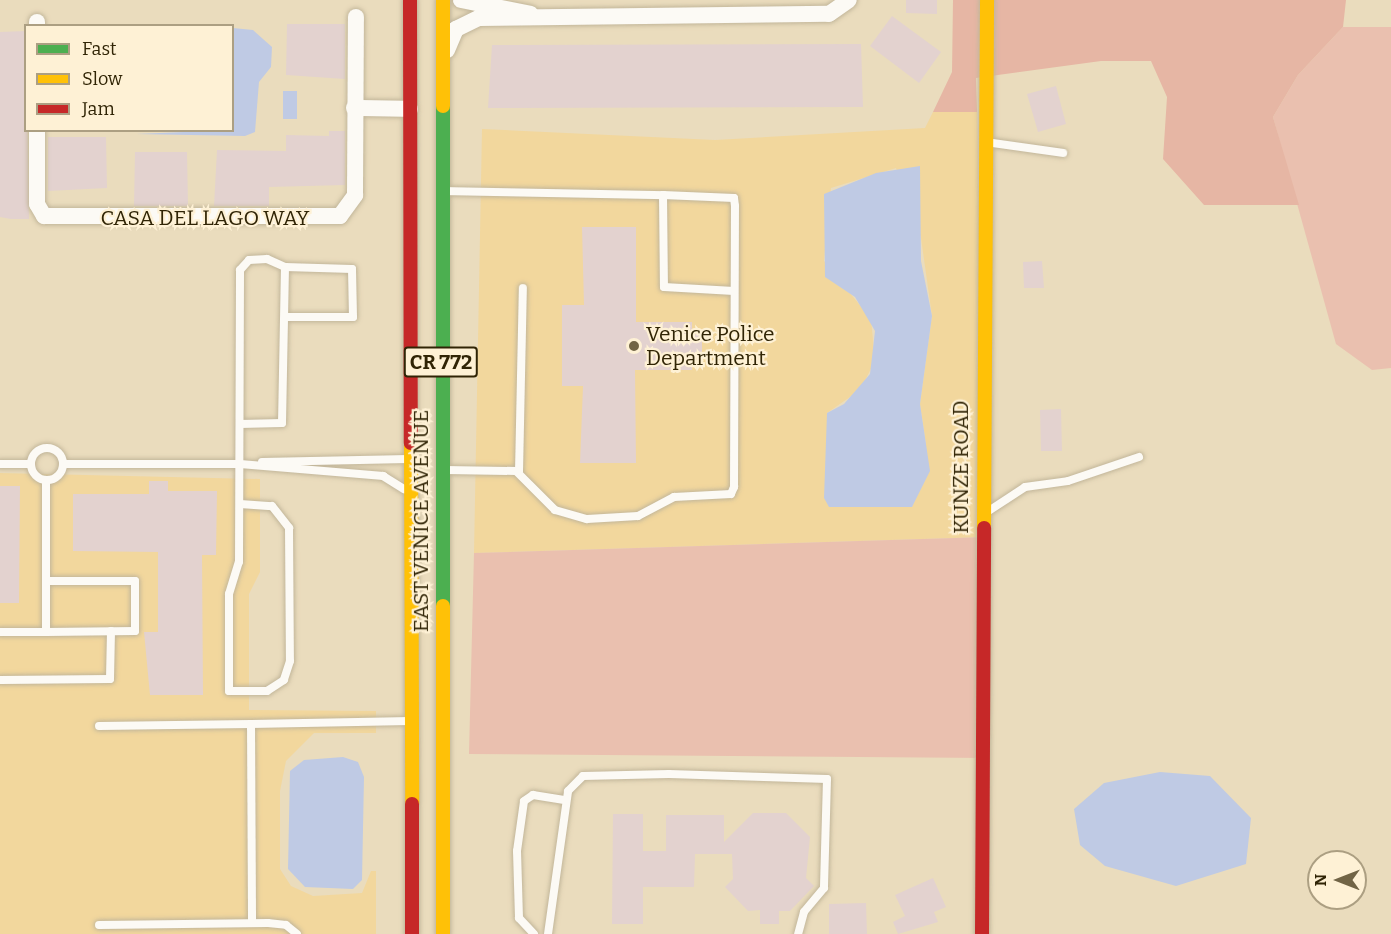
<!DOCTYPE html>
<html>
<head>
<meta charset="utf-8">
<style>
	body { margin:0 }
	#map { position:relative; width:1391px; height:934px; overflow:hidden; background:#eadcbd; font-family:Bitter,serif }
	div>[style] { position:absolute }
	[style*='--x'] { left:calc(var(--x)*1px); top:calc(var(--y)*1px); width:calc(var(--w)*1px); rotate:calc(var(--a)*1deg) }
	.built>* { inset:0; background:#f2d79d }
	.green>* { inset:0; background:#eac0af }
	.forest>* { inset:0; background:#e6b6a4 }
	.water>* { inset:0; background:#bfcae4 }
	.building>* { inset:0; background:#e3d2cf }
	.roads { filter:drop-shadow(0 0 2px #c2b69a) drop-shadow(0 0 2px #c2b69a) }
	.lane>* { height:8px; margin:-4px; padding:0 4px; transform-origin:4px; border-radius:4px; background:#fcfaf5 }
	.lane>.ring { margin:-4px; padding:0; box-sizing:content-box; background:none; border:8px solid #fcfaf5; border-radius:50% }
	.street>* { height:16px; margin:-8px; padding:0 8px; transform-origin:8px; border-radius:8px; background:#fcfaf5 }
	.fast>* { height:14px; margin:-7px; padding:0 7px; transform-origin:7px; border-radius:7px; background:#4caf50 }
	.slow>* { height:14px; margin:-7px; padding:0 7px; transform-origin:7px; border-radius:7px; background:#ffc107 }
	.jam>* { height:14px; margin:-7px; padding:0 7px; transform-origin:7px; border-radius:7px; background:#c62828 }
	.dots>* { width:16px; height:16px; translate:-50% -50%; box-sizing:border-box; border:3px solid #fef1d5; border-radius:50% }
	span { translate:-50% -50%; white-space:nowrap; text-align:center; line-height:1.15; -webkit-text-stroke:4.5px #fef1d5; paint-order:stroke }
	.shield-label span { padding:2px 4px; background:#fef1d5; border:2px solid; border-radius:4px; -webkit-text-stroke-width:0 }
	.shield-label { font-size:20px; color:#302405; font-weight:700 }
	.street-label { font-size:21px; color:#302405 }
	.poi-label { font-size:21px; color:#302405 }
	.left { translate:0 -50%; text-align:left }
	.legend { position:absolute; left:24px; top:24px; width:210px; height:108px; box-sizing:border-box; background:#fef1d5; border:2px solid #ac9f82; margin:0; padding:8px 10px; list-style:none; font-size:18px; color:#302405 }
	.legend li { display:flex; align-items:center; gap:12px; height:30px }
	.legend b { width:30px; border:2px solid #ac9f82 }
	.north { position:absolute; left:1307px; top:850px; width:60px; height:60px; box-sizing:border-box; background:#fef1d5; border:2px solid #ac9f82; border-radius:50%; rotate:270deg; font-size:16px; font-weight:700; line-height:24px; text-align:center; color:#302405 }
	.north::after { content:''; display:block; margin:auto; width:21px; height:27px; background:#716445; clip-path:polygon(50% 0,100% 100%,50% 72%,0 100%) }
</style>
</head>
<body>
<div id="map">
	<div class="built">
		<div style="clip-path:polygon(evenodd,933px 112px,977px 112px,986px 537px,474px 553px,482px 129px,715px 140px,925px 128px,933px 112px,896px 168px,921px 238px,932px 316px,920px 404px,926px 444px,912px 507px,876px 506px,827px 413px,860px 390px,875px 361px,871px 319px,824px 261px,831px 188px,896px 168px)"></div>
		<div style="clip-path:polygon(0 473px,260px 479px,260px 572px,249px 594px,249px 710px,376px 711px,376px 733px,314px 733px,286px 761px,280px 791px,280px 869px,291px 886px,313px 896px,362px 893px,371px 871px,376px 871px,376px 934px,0 934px)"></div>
	</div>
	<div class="green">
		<div style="clip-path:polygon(1343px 27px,1391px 27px,1391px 368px,1372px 370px,1336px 344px,1273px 117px,1298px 75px)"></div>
		<div style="clip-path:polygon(986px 537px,988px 758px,469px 754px,474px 553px)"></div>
	</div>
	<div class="forest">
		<div style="clip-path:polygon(953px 0,1346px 0,1343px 27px,1298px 75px,1273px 117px,1299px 205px,1204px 205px,1163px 159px,1167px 97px,1151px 61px,1101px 61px,976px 78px,977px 112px,933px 112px,952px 72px)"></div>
	</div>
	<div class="water">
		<div style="clip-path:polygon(233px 28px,253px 30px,272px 47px,271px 67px,259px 82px,255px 132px,245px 136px,136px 134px,232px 130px)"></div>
		<div style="clip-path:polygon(283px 91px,297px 91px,297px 119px,283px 119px)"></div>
		<div style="clip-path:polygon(920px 166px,921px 261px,932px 316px,920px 404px,930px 471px,912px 507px,829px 507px,824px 498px,827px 413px,844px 404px,870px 374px,875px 331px,855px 297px,825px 277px,824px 194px,876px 173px)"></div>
		<div style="clip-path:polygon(343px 757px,358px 762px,364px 777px,362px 880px,353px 889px,305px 887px,288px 869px,290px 771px,304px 760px)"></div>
		<div style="clip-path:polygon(1160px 772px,1210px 776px,1251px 818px,1246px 864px,1176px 886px,1105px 866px,1080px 845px,1074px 809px,1104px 783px)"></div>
	</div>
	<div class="building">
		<div style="clip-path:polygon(906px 0,937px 0,937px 14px,906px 13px)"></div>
		<div style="clip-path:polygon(892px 16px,941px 52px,919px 83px,870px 46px)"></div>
		<div style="clip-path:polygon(287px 24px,345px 24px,345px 79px,286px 75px)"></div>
		<div style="clip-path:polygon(26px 31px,29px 219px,11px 219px,0 217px,0 32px)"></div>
		<div style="clip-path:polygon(861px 44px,863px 107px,488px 108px,492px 45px)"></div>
		<div style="clip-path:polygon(1056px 86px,1066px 124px,1038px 132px,1027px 94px)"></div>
		<div style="clip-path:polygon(329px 131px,345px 131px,345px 185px,269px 187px,269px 206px,214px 206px,217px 150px,286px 151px,286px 135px,329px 136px)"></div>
		<div style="clip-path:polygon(48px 137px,106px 137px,107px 188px,48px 191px)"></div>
		<div style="clip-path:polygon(135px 152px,187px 152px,188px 206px,134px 206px)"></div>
		<div style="clip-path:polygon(582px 227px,636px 227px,636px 322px,692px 322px,692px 334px,702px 334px,702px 357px,692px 357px,692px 370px,635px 370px,636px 463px,580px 463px,583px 386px,562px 386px,562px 305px,584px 305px)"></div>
		<div style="clip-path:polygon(1042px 261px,1044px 288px,1024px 288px,1023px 262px)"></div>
		<div style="clip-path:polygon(1061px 409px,1062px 451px,1041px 451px,1040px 410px)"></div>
		<div style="clip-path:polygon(149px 481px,168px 481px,168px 491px,217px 491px,216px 555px,202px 555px,203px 695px,150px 695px,144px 632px,158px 632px,158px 552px,73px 551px,73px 494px,149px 494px)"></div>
		<div style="clip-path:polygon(0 486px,20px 486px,19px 603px,0 603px)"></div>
		<div style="clip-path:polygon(753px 813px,786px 813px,810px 837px,806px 878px,814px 886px,790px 911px,779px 911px,779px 924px,760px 924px,760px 910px,748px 911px,725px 887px,733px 879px,732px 854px,695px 854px,694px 887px,643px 887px,643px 924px,612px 924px,613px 814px,643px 814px,643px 851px,666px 851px,666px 815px,724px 815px,724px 842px)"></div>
		<div style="clip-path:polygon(933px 878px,946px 907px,934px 912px,938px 922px,898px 934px,893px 922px,905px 916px,895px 895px)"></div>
		<div style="clip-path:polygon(866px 903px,867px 934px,829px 934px,829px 904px)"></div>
	</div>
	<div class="roads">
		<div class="lane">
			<div style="--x:986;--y:142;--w:78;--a:8.1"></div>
			<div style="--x:445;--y:191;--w:218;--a:1.1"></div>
			<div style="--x:285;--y:317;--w:68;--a:0"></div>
			<div style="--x:353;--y:317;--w:48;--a:-91.2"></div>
			<div style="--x:352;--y:269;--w:67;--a:-178.3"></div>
			<div class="ring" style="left:31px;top:448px;width:24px;height:24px"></div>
			<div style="--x:262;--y:462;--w:146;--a:-1.2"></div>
			<div style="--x:0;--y:464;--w:30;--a:0"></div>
			<div style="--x:63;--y:464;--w:177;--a:0"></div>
			<div style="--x:240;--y:464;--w:144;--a:4.8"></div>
			<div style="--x:383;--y:476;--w:25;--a:32"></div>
			<div style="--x:445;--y:470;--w:71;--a:0.8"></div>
			<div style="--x:516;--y:471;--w:55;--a:45"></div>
			<div style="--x:555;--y:510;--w:33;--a:16"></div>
			<div style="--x:587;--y:519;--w:51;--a:-3.4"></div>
			<div style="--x:638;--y:516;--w:41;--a:-27.8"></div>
			<div style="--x:674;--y:497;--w:57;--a:-3"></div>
			<div style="--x:731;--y:494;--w:8;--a:-67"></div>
			<div style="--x:734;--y:487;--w:281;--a:-89.8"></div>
			<div style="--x:735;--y:206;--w:8;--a:-97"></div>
			<div style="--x:734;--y:198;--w:71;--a:-177.6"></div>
			<div style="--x:663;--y:195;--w:92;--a:89.4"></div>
			<div style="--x:664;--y:287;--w:70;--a:3.3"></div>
			<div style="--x:519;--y:472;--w:184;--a:-88.8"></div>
			<div style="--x:46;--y:481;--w:151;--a:90"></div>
			<div style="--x:46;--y:632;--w:89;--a:-0.6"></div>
			<div style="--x:135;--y:631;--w:50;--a:-90"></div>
			<div style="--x:135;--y:581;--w:88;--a:180"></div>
			<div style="--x:240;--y:504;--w:32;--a:4"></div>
			<div style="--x:272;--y:506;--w:28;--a:52"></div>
			<div style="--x:289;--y:528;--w:133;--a:89.6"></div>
			<div style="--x:290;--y:661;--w:20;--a:108"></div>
			<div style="--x:284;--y:680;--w:20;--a:147"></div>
			<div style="--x:267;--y:691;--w:38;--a:180"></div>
			<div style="--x:229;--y:691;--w:97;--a:-90"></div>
			<div style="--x:229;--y:594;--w:34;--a:-73"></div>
			<div style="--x:239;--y:562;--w:292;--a:-89.8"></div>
			<div style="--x:240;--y:270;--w:13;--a:-48"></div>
			<div style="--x:249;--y:260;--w:18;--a:-3"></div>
			<div style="--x:267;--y:259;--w:20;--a:24"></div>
			<div style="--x:285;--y:267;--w:156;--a:91.1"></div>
			<div style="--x:282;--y:423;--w:42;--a:178.6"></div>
			<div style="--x:987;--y:512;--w:45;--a:-33.3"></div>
			<div style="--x:1025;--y:487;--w:43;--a:-7.9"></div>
			<div style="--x:1068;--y:481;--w:75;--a:-18.7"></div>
			<div style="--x:0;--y:632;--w:46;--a:0"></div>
			<div style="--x:0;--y:680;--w:110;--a:-0.5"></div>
			<div style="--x:110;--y:679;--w:48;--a:-88.8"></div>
			<div style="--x:251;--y:724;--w:159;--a:-1.1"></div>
			<div style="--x:99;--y:726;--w:152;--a:-0.8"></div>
			<div style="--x:251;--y:724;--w:199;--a:89.7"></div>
			<div style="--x:99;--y:925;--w:169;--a:-0.7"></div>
			<div style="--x:268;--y:923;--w:18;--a:6"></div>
			<div style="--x:286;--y:925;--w:14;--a:39"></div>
			<div style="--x:534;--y:934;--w:22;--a:-133"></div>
			<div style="--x:519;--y:918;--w:67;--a:-91.7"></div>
			<div style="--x:517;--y:851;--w:50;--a:-82"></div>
			<div style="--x:524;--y:801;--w:11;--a:-34"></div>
			<div style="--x:533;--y:795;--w:30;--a:9"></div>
			<div style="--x:548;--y:934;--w:144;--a:-82"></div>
			<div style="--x:568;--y:791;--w:21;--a:-45"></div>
			<div style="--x:583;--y:776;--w:86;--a:-1.3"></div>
			<div style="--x:669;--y:774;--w:158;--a:1.8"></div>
			<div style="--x:827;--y:779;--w:109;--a:91.6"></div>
			<div style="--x:824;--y:888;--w:31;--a:130"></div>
			<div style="--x:804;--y:912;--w:23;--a:105"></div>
		</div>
		<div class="street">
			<div style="--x:461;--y:0;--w:71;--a:11.3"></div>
			<div style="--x:37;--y:26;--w:4;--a:-90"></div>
			<div style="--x:447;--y:50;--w:23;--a:-67"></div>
			<div style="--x:456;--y:29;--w:25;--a:-26"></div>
			<div style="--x:479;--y:18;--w:350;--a:-0.7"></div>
			<div style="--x:829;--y:14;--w:24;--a:-35"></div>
			<div style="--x:354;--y:108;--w:56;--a:1"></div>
			<div style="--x:37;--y:130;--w:74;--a:90"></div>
			<div style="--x:37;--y:204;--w:14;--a:60"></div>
			<div style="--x:44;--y:216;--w:296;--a:0"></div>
			<div style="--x:340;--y:216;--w:26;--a:-54"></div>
			<div style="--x:355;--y:195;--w:178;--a:-89.7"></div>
		</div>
		<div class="fast">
			<div style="--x:443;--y:106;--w:500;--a:90"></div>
		</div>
		<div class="slow">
			<div style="--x:443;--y:0;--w:106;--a:90"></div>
			<div style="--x:411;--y:443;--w:361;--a:89.8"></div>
			<div style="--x:984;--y:528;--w:528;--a:-89.67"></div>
			<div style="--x:443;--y:606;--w:328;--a:90"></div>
		</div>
		<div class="jam">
			<div style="--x:410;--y:0;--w:443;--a:89.9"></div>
			<div style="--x:412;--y:804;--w:130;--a:90"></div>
			<div style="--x:982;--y:934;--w:406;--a:-89.7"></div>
		</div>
	</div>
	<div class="dots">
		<div style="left:634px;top:346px;background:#716445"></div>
	</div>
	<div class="shield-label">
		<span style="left:441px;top:362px">CR 772</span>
	</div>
	<div class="street-label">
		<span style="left:205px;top:218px">CASA DEL LAGO WAY</span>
		<span style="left:961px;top:467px;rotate:-90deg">KUNZE ROAD</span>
		<span style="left:421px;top:521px;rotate:-90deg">EAST VENICE AVENUE</span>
	</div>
	<div class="poi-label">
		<span class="left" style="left:646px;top:346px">Venice Police<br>Department</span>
	</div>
	<ul class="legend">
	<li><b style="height:8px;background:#4caf50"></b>Fast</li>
	<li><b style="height:8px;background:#ffc107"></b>Slow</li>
	<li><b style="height:8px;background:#c62828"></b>Jam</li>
	</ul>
	<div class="north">N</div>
</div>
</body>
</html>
